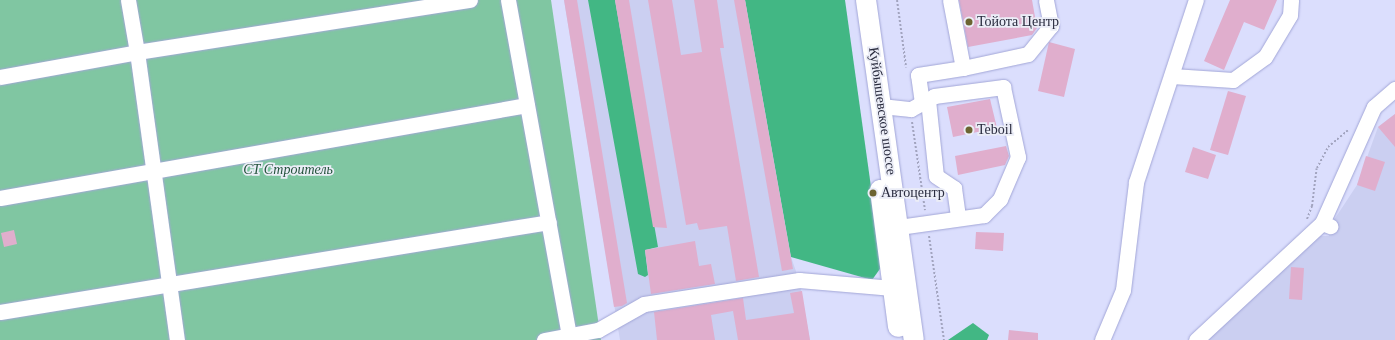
<!DOCTYPE html>
<html>
<head>
<meta charset="utf-8">
<style>
	body { margin:0 }
	#map { position:relative; width:1395px; height:340px; overflow:hidden; background:#dbdefd; font-family:Georgia,serif }
	div>[style] { position:absolute }
	[style*='--x'] { left:calc(var(--x)*1px); top:calc(var(--y)*1px); width:calc(var(--w)*1px); rotate:calc(var(--a)*1deg) }
	.built>* { inset:0; background:#cbcff1 }
	.green>* { inset:0; background:#80c6a2 }
	.forest>* { inset:0; background:#42b784 }
	.building>* { inset:0; background:#e0aecd }
	.path>* { height:2px; margin-top:-1px; transform-origin:0; background:repeating-linear-gradient(90deg,#a2a4bf 0 2px,transparent 0 4px) }
	.roads { filter:drop-shadow(0 0 1px #a2a6d7) drop-shadow(0 0 1px #a2a6d7) }
	.minor>* { height:15px; margin:-7.5px; padding:0 7.5px; transform-origin:7.5px; border-radius:7.5px; background:#fff }
	.major>* { height:20px; margin:-10px; padding:0 10px; transform-origin:10px; border-radius:10px; background:#fff }
	.dots>* { width:11px; height:11px; translate:-50% -50%; box-sizing:border-box; border:2px solid #ebedf7; border-radius:50% }
	span { translate:-50% -50%; white-space:nowrap; text-align:center; line-height:1.15; -webkit-text-stroke:3.5px #ebedf7; paint-order:stroke }
	.poi-label { font-size:14px; color:#292b3e }
	.left { translate:0 -50%; text-align:left }
	.street-label { font-size:14px; color:#292b3e }
	.park-label { font-size:14px; color:#25533d; font-style:italic }
</style>
</head>
<body>
<div id="map">
	<div class="built">
		<div style="clip-path:polygon(564px 0,745px 0,791px 257px,799px 280px,810px 340px,620px 340px)"></div>
		<div style="clip-path:polygon(1395px 114px,1395px 340px,1204px 340px,1316px 236px,1329px 236px,1330px 226px,1357px 185px,1378px 127px)"></div>
	</div>
	<div class="green">
		<div style="clip-path:polygon(0 0,551px 0,601px 340px,0 340px)"></div>
	</div>
	<div class="forest">
		<div style="clip-path:polygon(588px 0,615px 0,658px 247px,645px 250px,648px 275px,645px 277px,638px 274px)"></div>
		<div style="clip-path:polygon(745px 0,845px 0,882px 266px,872px 280px,791px 257px)"></div>
		<div style="clip-path:polygon(973px 323px,989px 335px,987px 340px,948px 340px)"></div>
	</div>
	<div class="building">
		<div style="clip-path:polygon(564px 0,577px 0,627px 303px,622px 306px,614px 307px)"></div>
		<div style="clip-path:polygon(615px 0,629px 0,667px 228px,653px 227px)"></div>
		<div style="clip-path:polygon(648px 0,672px 0,681px 55px,702px 52px,694px 0,717px 0,724px 48px,720px 48px,759px 277px,736px 281px,727px 226px,699px 230px,697px 223px,686px 225px)"></div>
		<div style="clip-path:polygon(734px 0,745px 0,793px 269px,782px 271px)"></div>
		<div style="clip-path:polygon(959px 0,1032px 0,1037px 28px,1032px 35px,968px 47px)"></div>
		<div style="clip-path:polygon(1230px 0,1277px 0,1264px 30px,1244px 22px,1224px 70px,1204px 61px)"></div>
		<div style="clip-path:polygon(1049px 42px,1075px 49px,1064px 97px,1038px 91px)"></div>
		<div style="clip-path:polygon(1228px 91px,1246px 96px,1228px 155px,1210px 150px)"></div>
		<div style="clip-path:polygon(990px 99px,997px 128px,953px 137px,947px 107px)"></div>
		<div style="clip-path:polygon(1395px 114px,1395px 147px,1378px 127px)"></div>
		<div style="clip-path:polygon(1006px 146px,1009px 156px,1005px 165px,958px 175px,955px 156px)"></div>
		<div style="clip-path:polygon(1193px 147px,1216px 155px,1208px 179px,1185px 172px)"></div>
		<div style="clip-path:polygon(1366px 156px,1385px 162px,1375px 191px,1357px 185px)"></div>
		<div style="clip-path:polygon(14px 230px,17px 244px,4px 247px,1px 233px)"></div>
		<div style="clip-path:polygon(976px 232px,1004px 233px,1003px 251px,975px 249px)"></div>
		<div style="clip-path:polygon(695px 241px,699px 266px,711px 264px,715px 284px,651px 294px,645px 250px)"></div>
		<div style="clip-path:polygon(1291px 267px,1304px 268px,1302px 300px,1289px 299px)"></div>
		<div style="clip-path:polygon(802px 291px,810px 340px,738px 340px,733px 311px,711px 315px,715px 340px,657px 340px,654px 312px,743px 298px,746px 320px,794px 313px,790px 293px)"></div>
		<div style="clip-path:polygon(1009px 330px,1038px 333px,1038px 340px,1008px 340px)"></div>
	</div>
	<div class="path">
		<div style="--x:897;--y:0;--w:68;--a:82.3"></div>
		<div style="--x:912;--y:122;--w:89;--a:81.6"></div>
		<div style="--x:1307;--y:219;--w:14;--a:-69"></div>
		<div style="--x:1312;--y:206;--w:38;--a:-83"></div>
		<div style="--x:1317;--y:168;--w:24;--a:-62"></div>
		<div style="--x:1328;--y:147;--w:26;--a:-40"></div>
		<div style="--x:929;--y:236;--w:105;--a:81.8"></div>
	</div>
	<div class="roads">
		<div class="minor">
			<div style="--x:128;--y:0;--w:53;--a:80.2"></div>
			<div style="--x:137;--y:52;--w:337;--a:-8.9"></div>
			<div style="--x:508;--y:0;--w:346;--a:79.7"></div>
			<div style="--x:963;--y:68;--w:66;--a:-12.2"></div>
			<div style="--x:1028;--y:54;--w:36;--a:-51"></div>
			<div style="--x:1051;--y:26;--w:26;--a:-101"></div>
			<div style="--x:1172;--y:76;--w:61;--a:3.8"></div>
			<div style="--x:1233;--y:80;--w:39;--a:-36"></div>
			<div style="--x:1265;--y:57;--w:49;--a:-59.2"></div>
			<div style="--x:1290;--y:15;--w:15;--a:-86"></div>
			<div style="--x:0;--y:77;--w:139;--a:-10.3"></div>
			<div style="--x:137;--y:52;--w:291;--a:82.1"></div>
			<div style="--x:928;--y:100;--w:76;--a:84"></div>
			<div style="--x:936;--y:176;--w:22;--a:34"></div>
			<div style="--x:954;--y:188;--w:30;--a:82"></div>
			<div style="--x:922;--y:103;--w:28;--a:-98"></div>
			<div style="--x:918;--y:75;--w:46;--a:-8.8"></div>
			<div style="--x:963;--y:68;--w:69;--a:-100.8"></div>
			<div style="--x:881;--y:106;--w:30;--a:6"></div>
			<div style="--x:911;--y:109;--w:26;--a:-29"></div>
			<div style="--x:934;--y:96;--w:70;--a:-7.4"></div>
			<div style="--x:1003;--y:87;--w:72;--a:77.9"></div>
			<div style="--x:1018;--y:157;--w:46;--a:113.2"></div>
			<div style="--x:1000;--y:199;--w:23;--a:135"></div>
			<div style="--x:984;--y:215;--w:86;--a:172"></div>
			<div style="--x:0;--y:198;--w:535;--a:-10.01"></div>
			<div style="--x:1322;--y:223;--w:127;--a:-65.9"></div>
			<div style="--x:1374;--y:107;--w:28;--a:-41"></div>
			<div style="--x:0;--y:312;--w:556;--a:-9.31"></div>
			<div style="--x:544;--y:340;--w:55;--a:-10.5"></div>
			<div style="--x:598;--y:330;--w:53;--a:-29.5"></div>
			<div style="--x:644;--y:304;--w:157;--a:-8.8"></div>
			<div style="--x:799;--y:280;--w:94;--a:4.9"></div>
			<div style="--x:1102;--y:340;--w:54;--a:-67.2"></div>
			<div style="--x:1123;--y:290;--w:109;--a:-83.1"></div>
			<div style="--x:1136;--y:182;--w:192;--a:-71.8"></div>
			<div style="--x:1196;--y:340;--w:172;--a:-42.9"></div>
			<div style="--x:1322;--y:223;--w:9;--a:21"></div>
		</div>
		<div class="major">
			<div style="--x:866;--y:0;--w:343;--a:82"></div>
			<div style="--x:880;--y:190;--w:138;--a:82.5"></div>
		</div>
	</div>
	<div class="dots">
		<div style="left:969px;top:22px;background:#6c6431"></div>
		<div style="left:969px;top:130px;background:#6c6431"></div>
		<div style="left:873px;top:193px;background:#6c6431"></div>
	</div>
	<div class="poi-label">
		<span class="left" style="left:977px;top:22px">Тойота Центр</span>
		<span class="left" style="left:977px;top:130px">Teboil</span>
		<span class="left" style="left:881px;top:193px">Автоцентр</span>
	</div>
	<div class="street-label">
		<span style="left:882px;top:111px;rotate:82deg">Куйбышевское шоссе</span>
	</div>
	<div class="park-label">
		<span style="left:288px;top:170px">СТ Строитель</span>
	</div>
</div>
</body>
</html>
